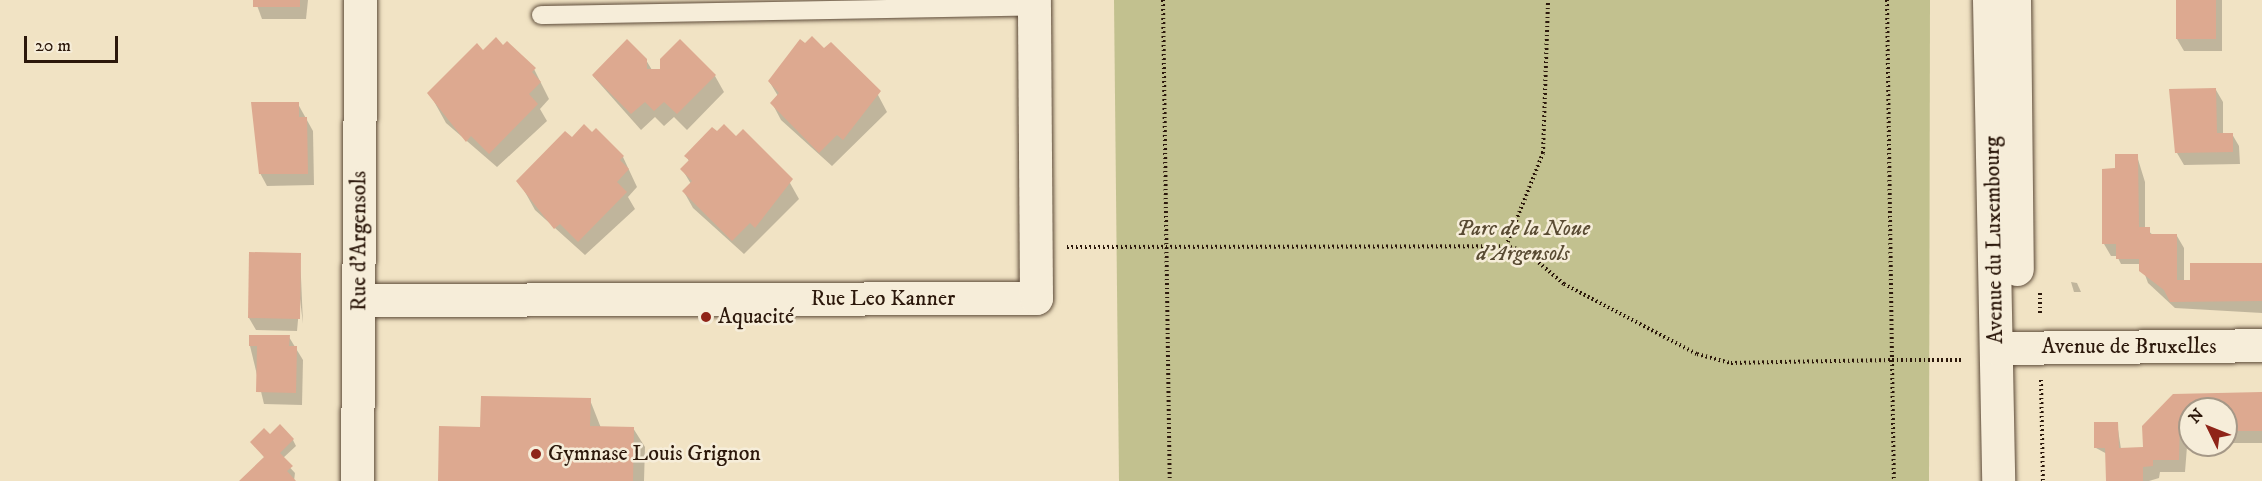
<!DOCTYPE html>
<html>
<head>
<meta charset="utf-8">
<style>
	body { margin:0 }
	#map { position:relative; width:2262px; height:481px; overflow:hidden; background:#f1e3c4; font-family:"IM FELL DW Pica",serif }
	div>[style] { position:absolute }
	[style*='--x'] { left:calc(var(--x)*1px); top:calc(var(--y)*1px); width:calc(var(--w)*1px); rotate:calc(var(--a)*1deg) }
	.green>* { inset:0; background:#c2c18f }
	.shadow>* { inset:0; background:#0003 }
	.building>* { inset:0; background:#dda990 }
	.path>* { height:4px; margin-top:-2px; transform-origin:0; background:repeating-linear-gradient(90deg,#2c180b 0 1.5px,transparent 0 4.5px) }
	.roads { filter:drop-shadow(0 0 2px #5d4b39) drop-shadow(0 0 2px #5d4b39) }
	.service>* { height:18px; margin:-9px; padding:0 9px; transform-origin:9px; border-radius:9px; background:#f6edd9 }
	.minor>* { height:33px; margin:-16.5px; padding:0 16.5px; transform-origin:16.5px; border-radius:16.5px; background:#f6edd9 }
	.dots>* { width:16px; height:16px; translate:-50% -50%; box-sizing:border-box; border:3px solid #f6edd9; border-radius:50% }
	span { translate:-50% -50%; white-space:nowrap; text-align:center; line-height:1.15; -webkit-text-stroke:5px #f6edd9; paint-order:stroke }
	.park-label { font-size:22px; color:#594b33; font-style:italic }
	.street-label { font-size:22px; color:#2c180b }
	.poi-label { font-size:22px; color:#2c180b }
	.left { translate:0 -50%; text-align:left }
	.north { position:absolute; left:2178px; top:397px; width:60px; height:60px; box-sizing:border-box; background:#f6edd9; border:2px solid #a59887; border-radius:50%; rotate:313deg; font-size:16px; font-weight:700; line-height:24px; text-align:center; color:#2c180b }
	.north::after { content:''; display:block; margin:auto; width:21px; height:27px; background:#8f2418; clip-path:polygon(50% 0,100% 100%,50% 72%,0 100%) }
	.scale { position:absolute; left:24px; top:36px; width:94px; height:27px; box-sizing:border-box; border:3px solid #2c180b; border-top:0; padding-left:8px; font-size:18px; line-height:21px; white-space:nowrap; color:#2c180b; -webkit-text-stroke:4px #f6edd9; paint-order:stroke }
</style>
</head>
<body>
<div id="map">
	<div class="green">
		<div style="clip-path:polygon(1114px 0,1930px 0,1929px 481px,1119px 481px)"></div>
	</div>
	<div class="shadow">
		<div style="clip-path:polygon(255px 0,308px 0,306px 19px,262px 19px)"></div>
		<div style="clip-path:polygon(2177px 0,2222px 0,2222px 51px,2184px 51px,2177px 39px)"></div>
		<div style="clip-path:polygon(824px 50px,878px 95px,887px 112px,832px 166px,781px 120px,772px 103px,778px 96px,769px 81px)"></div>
		<div style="clip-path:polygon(484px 52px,534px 69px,549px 99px,540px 109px,547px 121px,497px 167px,446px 123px,431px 96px)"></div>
		<div style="clip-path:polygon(646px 60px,652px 70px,715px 76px,724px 92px,687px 130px,674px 117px,664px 126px,655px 117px,641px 130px,593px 76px)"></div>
		<div style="clip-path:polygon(2216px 90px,2223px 102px,2223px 134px,2232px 134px,2239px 146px,2240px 164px,2184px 165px,2177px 153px)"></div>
		<div style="clip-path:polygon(298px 104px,313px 131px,314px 185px,267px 186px,260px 173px)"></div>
		<div style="clip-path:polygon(572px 139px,623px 157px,637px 187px,628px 197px,635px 209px,585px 255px,535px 210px,520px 183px)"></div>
		<div style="clip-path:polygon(686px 156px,790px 183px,799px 199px,744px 254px,693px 208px,684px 192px,691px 184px,682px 169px,689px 161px)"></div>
		<div style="clip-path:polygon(2137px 156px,2145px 182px,2145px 228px,2154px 236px,2177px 236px,2184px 248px,2184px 282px,2262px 264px,2262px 313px,2175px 308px,2148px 283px,2141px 264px,2121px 264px,2117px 256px,2111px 256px,2104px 244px,2117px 170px)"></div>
		<div style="clip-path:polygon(300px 254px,303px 324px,300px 299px,297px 331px,256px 330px,249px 318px)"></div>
		<div style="clip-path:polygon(2071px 282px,2077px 283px,2081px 292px,2074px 292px)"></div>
		<div style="clip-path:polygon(289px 337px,303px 360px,302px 405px,264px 404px,250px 346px)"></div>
		<div style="clip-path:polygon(2262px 394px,2262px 443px,2226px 443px,2226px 409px,2190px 409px,2185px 472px,2160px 472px,2159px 478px,2149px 481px,2107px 481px,2107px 454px,2096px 448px,2117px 423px,2121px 449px,2144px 448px,2164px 407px)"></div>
		<div style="clip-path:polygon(590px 400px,601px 428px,633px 428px,645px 447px,644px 481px,439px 481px,482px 428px)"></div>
		<div style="clip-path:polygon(270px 436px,293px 440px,296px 446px,282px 459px,295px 473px,294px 481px,241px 481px,265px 458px,252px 442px)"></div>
	</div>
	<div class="building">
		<div style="clip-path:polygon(253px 0,300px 0,300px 7px,253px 7px)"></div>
		<div style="clip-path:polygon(2176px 0,2216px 0,2216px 39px,2176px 39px)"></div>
		<div style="clip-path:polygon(812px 36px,824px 48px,831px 42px,881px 91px,843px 140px,837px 135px,819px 153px,770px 103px,779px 93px,768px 81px,800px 39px,805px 43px)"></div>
		<div style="clip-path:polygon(496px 37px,503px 45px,507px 41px,536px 68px,532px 72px,541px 82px,529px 94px,538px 104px,489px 154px,471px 136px,466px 142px,427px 93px,477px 43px,483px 50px)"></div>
		<div style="clip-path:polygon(627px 39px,647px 59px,647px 69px,660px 69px,660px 59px,680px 39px,716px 75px,677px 114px,664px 102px,654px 111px,645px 102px,631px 114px,592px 75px)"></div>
		<div style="clip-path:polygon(2216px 88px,2217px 133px,2233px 133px,2233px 152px,2175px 153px,2169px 89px)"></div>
		<div style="clip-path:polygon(251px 102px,299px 102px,299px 117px,307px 117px,308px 174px,259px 174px)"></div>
		<div style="clip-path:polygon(584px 124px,592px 132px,596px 128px,624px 156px,620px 160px,629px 169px,617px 182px,627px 192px,578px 242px,560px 224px,554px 229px,516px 181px,565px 131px,572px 137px)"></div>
		<div style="clip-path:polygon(724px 124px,736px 136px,743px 129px,793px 179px,755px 228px,750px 223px,732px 241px,682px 191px,692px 181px,680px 169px,689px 160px,684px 156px,712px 127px,717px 131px)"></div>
		<div style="clip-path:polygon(2115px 154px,2138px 154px,2139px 227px,2150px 227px,2150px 234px,2177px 234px,2177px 280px,2190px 280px,2190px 263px,2262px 263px,2262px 301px,2170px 302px,2164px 290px,2139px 271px,2139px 259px,2116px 259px,2116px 244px,2102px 244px,2102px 169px,2115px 168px)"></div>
		<div style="clip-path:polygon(249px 252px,301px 253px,300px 319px,248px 318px)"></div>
		<div style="clip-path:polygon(249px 335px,290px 335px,289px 346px,297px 346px,296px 393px,256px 392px,257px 346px,249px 346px)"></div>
		<div style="clip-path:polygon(2262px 392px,2262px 431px,2226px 431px,2226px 409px,2190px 409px,2190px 415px,2180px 415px,2179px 460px,2153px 460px,2153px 466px,2143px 467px,2143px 481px,2106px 481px,2105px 448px,2094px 448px,2094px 422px,2118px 422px,2119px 448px,2143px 447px,2142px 426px,2173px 394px)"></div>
		<div style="clip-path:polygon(481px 396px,591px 398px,590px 426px,634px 427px,633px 481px,438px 481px,439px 426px,480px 427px)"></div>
		<div style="clip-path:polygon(280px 424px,294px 439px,280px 453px,293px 466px,287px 471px,296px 481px,239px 481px,264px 457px,250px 442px,264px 428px,270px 434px)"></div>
	</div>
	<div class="path">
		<div style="--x:1163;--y:0;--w:481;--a:89.2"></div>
		<div style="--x:1887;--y:0;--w:360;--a:89.2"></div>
		<div style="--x:1892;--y:360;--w:72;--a:0"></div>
		<div style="--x:1506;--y:246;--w:20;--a:15"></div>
		<div style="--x:1525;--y:251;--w:51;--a:40.2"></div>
		<div style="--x:1564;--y:284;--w:150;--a:27.8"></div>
		<div style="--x:1697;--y:354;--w:35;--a:15"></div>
		<div style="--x:1731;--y:363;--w:161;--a:-1.1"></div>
		<div style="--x:1892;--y:360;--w:121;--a:89.1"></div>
		<div style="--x:1067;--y:247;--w:439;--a:-0.1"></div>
		<div style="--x:1506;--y:246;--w:100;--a:-68.3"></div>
		<div style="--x:1543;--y:153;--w:153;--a:-88.1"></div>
		<div style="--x:2040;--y:293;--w:22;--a:90"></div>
		<div style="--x:2041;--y:380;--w:101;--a:88.9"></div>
	</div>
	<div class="roads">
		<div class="service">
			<div style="--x:541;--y:15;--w:493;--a:-1"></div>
		</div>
		<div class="minor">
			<div style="--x:1989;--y:0;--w:481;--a:88.9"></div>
			<div style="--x:2014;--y:0;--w:269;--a:89.4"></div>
			<div style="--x:359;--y:300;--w:677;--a:-0.17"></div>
			<div style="--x:1036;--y:298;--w:298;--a:-90.4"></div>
			<div style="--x:1996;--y:348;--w:266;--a:-0.6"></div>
			<div style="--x:357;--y:481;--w:481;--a:-89.6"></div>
		</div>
	</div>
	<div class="dots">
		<div style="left:706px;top:317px;background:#8f2418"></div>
		<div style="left:536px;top:454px;background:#8f2418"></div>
	</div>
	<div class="park-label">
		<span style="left:1523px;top:241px">Parc de la Noue<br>d'Argensols</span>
	</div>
	<div class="street-label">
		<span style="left:1994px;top:240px;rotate:-91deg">Avenue du Luxembourg</span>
		<span style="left:359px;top:241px;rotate:-90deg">Rue d'Argensols</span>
		<span style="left:883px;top:299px">Rue Leo Kanner</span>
		<span style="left:2129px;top:347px">Avenue de Bruxelles</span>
	</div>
	<div class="poi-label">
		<span class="left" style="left:718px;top:317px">Aquacité</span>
		<span class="left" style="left:548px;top:454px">Gymnase Louis Grignon</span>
	</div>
	<div class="north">N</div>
	<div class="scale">20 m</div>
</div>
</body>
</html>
